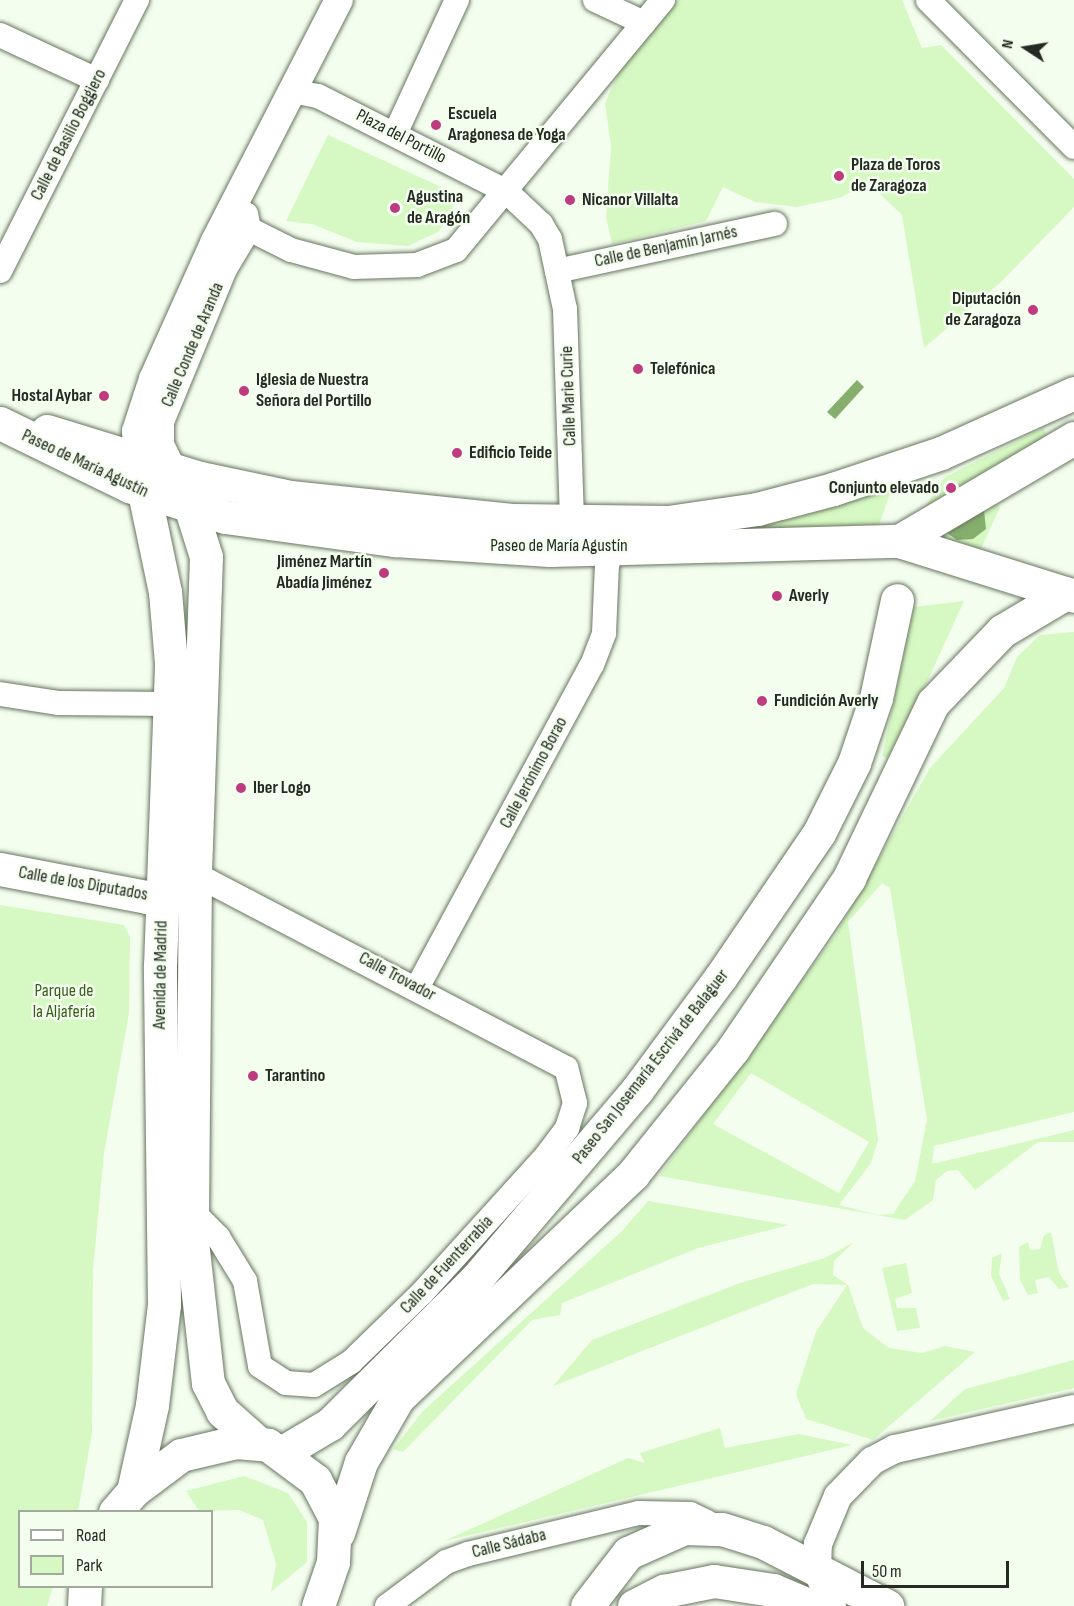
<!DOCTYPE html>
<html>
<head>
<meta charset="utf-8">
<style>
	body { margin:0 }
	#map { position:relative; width:1074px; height:1606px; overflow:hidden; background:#f4feef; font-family:"Sofia Sans Condensed",sans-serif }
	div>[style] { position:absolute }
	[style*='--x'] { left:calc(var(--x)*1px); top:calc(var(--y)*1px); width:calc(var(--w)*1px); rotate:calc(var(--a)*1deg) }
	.green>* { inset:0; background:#d6f8c2 }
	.water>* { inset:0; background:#86ae6d }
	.roads { filter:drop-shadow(0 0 2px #67755f) drop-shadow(0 0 2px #67755f) }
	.minor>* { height:24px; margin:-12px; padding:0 12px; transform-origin:12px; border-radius:12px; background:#fff }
	.tertiary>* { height:28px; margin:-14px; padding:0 14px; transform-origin:14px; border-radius:14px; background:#fff }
	.secondary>* { height:33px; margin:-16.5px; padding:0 16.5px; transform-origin:16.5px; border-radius:16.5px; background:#fff }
	.primary>* { height:33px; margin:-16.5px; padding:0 16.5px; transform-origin:16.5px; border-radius:16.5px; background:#fff }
	.dots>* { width:16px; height:16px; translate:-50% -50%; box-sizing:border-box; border:3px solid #f4feef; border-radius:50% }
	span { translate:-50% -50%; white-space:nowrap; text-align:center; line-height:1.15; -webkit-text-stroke:5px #f4feef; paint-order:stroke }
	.poi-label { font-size:18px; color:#252b22; font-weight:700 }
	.left { translate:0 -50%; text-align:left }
	.right { translate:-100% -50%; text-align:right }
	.street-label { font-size:18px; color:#252b22 }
	.park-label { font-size:18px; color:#395f1c }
	.legend { position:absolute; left:18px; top:1510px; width:195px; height:78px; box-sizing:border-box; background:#f4feef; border:2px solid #a1aa9d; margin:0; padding:8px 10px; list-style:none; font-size:18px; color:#252b22 }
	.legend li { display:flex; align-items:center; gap:12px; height:30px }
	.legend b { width:30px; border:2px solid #a1aa9d }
	.north { position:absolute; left:996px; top:18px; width:60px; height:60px; -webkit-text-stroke:4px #f4feef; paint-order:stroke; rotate:282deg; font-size:16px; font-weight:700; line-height:24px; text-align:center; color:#252b22 }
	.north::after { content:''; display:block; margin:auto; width:21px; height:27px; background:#252b22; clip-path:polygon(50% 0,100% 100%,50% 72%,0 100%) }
	.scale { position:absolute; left:861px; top:1561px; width:148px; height:27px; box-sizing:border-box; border:3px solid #252b22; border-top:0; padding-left:8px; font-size:18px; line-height:21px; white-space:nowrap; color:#252b22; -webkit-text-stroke:4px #f4feef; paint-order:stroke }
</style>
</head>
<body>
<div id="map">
	<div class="green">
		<div style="clip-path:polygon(679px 0,902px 0,922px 48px,941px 45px,1074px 179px,1074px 207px,1001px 282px,924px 348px,902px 215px,869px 183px,839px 198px,797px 207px,755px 202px,723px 187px,706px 221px,612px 244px,606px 217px,611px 146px,605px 103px,629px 50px)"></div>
		<div style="clip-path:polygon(328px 135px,439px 186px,455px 200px,449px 218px,438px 232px,408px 246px,357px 242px,312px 224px,286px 221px)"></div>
		<div style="clip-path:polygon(1043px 428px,1048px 436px,925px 507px,945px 477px)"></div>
		<div style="clip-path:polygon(893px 485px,879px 525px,736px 530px,761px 525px)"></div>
		<div style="clip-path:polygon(996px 502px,1000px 507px,980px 551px,926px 536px)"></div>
		<div style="clip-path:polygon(964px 601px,927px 682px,887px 758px,882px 756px,914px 607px)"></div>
		<div style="clip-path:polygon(evenodd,1074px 632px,1074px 1112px,934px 1146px,932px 1164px,1074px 1130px,1074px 1142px,1038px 1142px,975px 1190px,958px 1170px,947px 1171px,936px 1180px,933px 1200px,905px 1220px,659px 1176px,836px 934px,930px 768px,1004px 688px,1017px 657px,1040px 635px,1074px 632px,882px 883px,890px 888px,927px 1120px,915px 1181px,893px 1214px,878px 1215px,839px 1205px,871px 1163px,878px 1140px,848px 922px,882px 883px,1074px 632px,751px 1073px,869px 1142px,839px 1193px,713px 1124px,751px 1073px)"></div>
		<div style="clip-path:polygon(0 905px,124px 925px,130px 937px,129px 1013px,104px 1153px,93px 1270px,92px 1433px,78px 1511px,20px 1512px,20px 1586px,53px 1587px,47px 1606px,0 1606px)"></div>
		<div style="clip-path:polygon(648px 1201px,789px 1225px,698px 1248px,562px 1303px,560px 1315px,532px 1320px,403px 1452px,393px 1449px,423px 1411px,622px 1231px)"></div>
		<div style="clip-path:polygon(1051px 1232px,1059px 1273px,1069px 1287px,1059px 1289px,1049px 1277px,1035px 1280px,1038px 1293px,1028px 1295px,1020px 1280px,1019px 1247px,1028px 1242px,1030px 1250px,1040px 1249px,1044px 1235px)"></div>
		<div style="clip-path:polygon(854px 1242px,834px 1261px,833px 1275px,848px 1285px,863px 1328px,889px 1348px,922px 1353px,945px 1346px,975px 1352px,873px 1440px,806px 1419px,796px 1394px,816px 1332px,847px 1285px,813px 1284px,553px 1386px,592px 1340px,740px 1283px,825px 1258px)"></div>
		<div style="clip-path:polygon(1002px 1253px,999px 1274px,1010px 1299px,1003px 1301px,991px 1276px,992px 1258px)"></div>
		<div style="clip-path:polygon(906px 1263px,912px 1293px,895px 1299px,897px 1308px,916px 1308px,920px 1328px,897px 1331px,882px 1268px)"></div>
		<div style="clip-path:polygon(1074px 1360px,1074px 1388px,930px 1421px,965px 1389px)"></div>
		<div style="clip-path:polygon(720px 1428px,725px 1448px,799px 1434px,852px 1445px,444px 1541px,628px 1458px,645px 1463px,640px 1453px)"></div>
		<div style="clip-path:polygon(244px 1476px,288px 1493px,307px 1522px,307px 1562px,271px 1592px,276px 1564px,263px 1520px,239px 1510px,199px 1511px,186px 1491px)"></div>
	</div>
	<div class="water">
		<div style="clip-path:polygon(857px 380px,864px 387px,835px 419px,827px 412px)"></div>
		<div style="clip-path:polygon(984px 511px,986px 529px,973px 539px,957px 540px,947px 533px)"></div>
	</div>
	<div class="roads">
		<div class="minor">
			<div style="--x:595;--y:0;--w:54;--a:25.1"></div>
			<div style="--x:928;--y:0;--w:207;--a:45.2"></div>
			<div style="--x:0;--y:35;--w:107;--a:24.9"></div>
			<div style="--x:292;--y:91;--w:26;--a:11"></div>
			<div style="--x:318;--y:96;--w:212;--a:26.9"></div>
			<div style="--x:507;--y:192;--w:47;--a:43.3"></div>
			<div style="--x:541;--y:224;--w:17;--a:59"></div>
			<div style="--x:550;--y:239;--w:72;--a:77.9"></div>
			<div style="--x:565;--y:309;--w:213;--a:88.1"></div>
			<div style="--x:395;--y:134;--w:148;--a:-65.2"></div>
			<div style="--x:249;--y:229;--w:47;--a:26.6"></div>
			<div style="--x:291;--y:250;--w:65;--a:15.1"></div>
			<div style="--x:354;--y:267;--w:63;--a:-1.8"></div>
			<div style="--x:417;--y:265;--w:42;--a:-21"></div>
			<div style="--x:456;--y:250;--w:325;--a:-50.4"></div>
			<div style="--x:0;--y:271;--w:304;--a:-63.2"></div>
			<div style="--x:557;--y:271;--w:223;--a:-12.2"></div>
			<div style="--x:175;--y:471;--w:30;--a:-116"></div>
			<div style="--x:162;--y:444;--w:22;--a:-90"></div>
			<div style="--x:162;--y:422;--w:165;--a:-67.6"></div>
			<div style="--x:225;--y:269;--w:47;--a:-59"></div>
			<div style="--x:249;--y:229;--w:15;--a:-101"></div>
			<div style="--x:0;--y:694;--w:60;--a:8.7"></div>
			<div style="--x:59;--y:703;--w:111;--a:0.5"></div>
			<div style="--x:417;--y:988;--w:367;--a:-61.6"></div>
			<div style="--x:592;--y:665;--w:34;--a:-69"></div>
			<div style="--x:604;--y:633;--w:68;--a:-87.5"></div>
			<div style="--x:607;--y:565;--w:20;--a:-70"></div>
			<div style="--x:192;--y:1211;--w:37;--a:45"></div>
			<div style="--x:218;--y:1237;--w:52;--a:58.5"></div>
			<div style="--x:245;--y:1281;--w:86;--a:80"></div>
			<div style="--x:260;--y:1366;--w:31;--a:33"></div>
			<div style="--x:286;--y:1383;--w:28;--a:4"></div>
			<div style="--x:314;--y:1385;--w:44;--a:-31.9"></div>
			<div style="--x:351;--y:1362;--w:99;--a:-44.2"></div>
			<div style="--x:422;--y:1293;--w:186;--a:-47.8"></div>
			<div style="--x:547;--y:1155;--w:34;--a:-53"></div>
			<div style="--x:567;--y:1128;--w:26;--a:-72"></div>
			<div style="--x:575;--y:1103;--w:36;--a:-104"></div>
			<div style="--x:566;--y:1068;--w:419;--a:-152.4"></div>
			<div style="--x:387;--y:1606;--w:74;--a:-36.7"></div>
			<div style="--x:446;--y:1562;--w:23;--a:-20"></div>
			<div style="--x:468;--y:1554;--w:176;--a:-13.5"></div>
			<div style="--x:639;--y:1513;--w:51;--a:1.1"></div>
			<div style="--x:690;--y:1514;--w:19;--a:25"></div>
		</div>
		<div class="tertiary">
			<div style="--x:140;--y:479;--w:48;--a:-94.8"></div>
			<div style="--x:136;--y:431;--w:55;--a:-71.9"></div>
			<div style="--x:153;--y:379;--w:151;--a:-65.8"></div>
			<div style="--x:215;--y:241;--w:271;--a:-62.8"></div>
			<div style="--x:832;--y:1606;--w:40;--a:-112"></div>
			<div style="--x:817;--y:1569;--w:25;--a:-88"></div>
			<div style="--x:818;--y:1544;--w:52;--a:-67.4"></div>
			<div style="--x:838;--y:1496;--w:49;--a:-45.8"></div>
			<div style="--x:872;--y:1461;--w:26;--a:-28"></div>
			<div style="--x:895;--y:1449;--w:183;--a:-12.6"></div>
		</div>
		<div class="secondary">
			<div style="--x:0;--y:869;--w:150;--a:10.8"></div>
			<div style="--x:147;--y:897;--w:16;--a:-7"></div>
			<div style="--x:163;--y:895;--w:27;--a:-33"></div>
			<div style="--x:587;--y:1606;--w:67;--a:-52.3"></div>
			<div style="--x:628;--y:1553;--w:61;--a:-24.1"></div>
			<div style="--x:684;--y:1528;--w:38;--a:2"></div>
			<div style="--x:722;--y:1529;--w:43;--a:17.6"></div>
			<div style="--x:763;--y:1542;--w:140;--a:27.3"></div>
			<div style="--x:634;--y:1606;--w:34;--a:-27"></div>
			<div style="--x:664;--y:1591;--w:51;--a:-11.3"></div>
			<div style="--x:714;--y:1581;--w:60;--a:8.7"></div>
			<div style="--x:773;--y:1590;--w:41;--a:22.8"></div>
		</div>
		<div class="primary">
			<div style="--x:0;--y:423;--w:144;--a:26"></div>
			<div style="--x:129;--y:486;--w:101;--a:17.9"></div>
			<div style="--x:225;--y:517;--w:171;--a:7.8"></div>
			<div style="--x:394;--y:540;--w:156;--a:3.7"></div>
			<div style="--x:550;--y:550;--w:349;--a:-1.5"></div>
			<div style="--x:899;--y:541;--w:203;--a:-30.5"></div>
			<div style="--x:47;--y:431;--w:160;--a:17.1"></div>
			<div style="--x:200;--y:478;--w:92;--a:11.9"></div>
			<div style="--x:290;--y:497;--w:225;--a:5.9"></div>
			<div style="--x:514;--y:520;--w:154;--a:0.7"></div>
			<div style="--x:668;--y:522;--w:90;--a:-8.3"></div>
			<div style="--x:757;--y:509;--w:79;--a:-14.7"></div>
			<div style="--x:833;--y:489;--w:114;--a:-18.4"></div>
			<div style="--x:941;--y:453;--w:146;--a:-24.3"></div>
			<div style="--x:186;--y:493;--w:67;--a:72.6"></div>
			<div style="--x:206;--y:557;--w:317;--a:92"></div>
			<div style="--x:195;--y:874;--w:367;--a:90.5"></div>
			<div style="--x:192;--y:1241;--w:143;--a:83.6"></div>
			<div style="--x:208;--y:1383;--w:31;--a:63"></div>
			<div style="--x:222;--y:1411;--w:45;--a:41.4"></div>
			<div style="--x:899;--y:541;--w:183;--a:17.4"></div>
			<div style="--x:283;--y:1452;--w:55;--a:-30.8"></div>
			<div style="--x:330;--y:1424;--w:207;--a:-44.8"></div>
			<div style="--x:477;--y:1278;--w:247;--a:-49.6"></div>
			<div style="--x:637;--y:1090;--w:139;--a:-53.5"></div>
			<div style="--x:720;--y:978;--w:176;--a:-55.7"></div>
			<div style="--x:819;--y:833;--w:78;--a:-63.4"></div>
			<div style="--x:854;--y:763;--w:69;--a:-71.3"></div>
			<div style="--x:876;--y:698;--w:100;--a:-77.9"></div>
			<div style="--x:133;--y:1491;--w:88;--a:-77.5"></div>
			<div style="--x:152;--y:1405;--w:102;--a:-83.2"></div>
			<div style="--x:164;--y:1304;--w:338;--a:-90.7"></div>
			<div style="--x:160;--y:966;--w:303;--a:-87.9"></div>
			<div style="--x:171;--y:663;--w:71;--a:-94.8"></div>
			<div style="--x:165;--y:592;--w:102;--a:-101.9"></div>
			<div style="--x:115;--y:1512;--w:28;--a:-49"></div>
			<div style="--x:133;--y:1491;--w:60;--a:-36.9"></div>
			<div style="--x:181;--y:1455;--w:57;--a:-13.3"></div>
			<div style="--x:236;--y:1442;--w:32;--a:5"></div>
			<div style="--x:268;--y:1445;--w:59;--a:36.7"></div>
			<div style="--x:315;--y:1480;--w:43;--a:62.2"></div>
			<div style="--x:335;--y:1518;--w:44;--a:92.6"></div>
			<div style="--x:333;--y:1562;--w:46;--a:108.8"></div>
			<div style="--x:338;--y:1533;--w:75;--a:-72.1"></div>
			<div style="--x:361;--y:1462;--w:74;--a:-60"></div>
			<div style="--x:398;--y:1398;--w:325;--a:-43.6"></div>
			<div style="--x:633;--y:1174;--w:160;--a:-51.3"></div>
			<div style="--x:733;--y:1049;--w:207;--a:-55.8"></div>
			<div style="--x:849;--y:878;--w:194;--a:-64.4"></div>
			<div style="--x:933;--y:703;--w:100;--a:-46.2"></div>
			<div style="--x:1002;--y:631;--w:74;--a:-30.7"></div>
			<div style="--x:84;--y:1606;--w:20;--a:-87"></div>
		</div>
	</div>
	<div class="dots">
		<div style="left:436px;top:125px;background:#bf3b7f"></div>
		<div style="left:839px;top:176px;background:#bf3b7f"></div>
		<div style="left:570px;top:200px;background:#bf3b7f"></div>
		<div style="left:395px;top:208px;background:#bf3b7f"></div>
		<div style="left:1033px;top:310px;background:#bf3b7f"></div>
		<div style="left:638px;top:369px;background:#bf3b7f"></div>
		<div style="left:244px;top:391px;background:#bf3b7f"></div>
		<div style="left:104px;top:396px;background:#bf3b7f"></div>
		<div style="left:457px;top:453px;background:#bf3b7f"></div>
		<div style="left:951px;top:488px;background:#bf3b7f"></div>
		<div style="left:384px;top:573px;background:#bf3b7f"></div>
		<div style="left:777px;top:596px;background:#bf3b7f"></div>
		<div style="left:762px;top:701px;background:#bf3b7f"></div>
		<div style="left:241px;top:788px;background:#bf3b7f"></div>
		<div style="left:253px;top:1076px;background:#bf3b7f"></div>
	</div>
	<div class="poi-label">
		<span class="left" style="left:448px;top:125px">Escuela<br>Aragonesa de Yoga</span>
		<span class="left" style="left:851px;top:176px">Plaza de Toros<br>de Zaragoza</span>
		<span class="left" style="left:407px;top:208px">Agustina<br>de Aragón</span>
		<span class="left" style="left:582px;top:200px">Nicanor Villalta</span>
		<span class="right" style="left:1021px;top:310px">Diputación<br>de Zaragoza</span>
		<span class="left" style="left:650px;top:369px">Telefónica</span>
		<span class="left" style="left:256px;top:391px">Iglesia de Nuestra<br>Señora del Portillo</span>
		<span class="right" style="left:92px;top:396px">Hostal Aybar</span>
		<span class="left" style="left:469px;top:453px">Edificio Teide</span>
		<span class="right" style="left:939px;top:488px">Conjunto elevado</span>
		<span class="right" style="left:372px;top:573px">Jiménez Martín<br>Abadía Jiménez</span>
		<span class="left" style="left:789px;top:596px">Averly</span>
		<span class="left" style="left:774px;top:701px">Fundición Averly</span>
		<span class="left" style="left:253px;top:788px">Iber Logo</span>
		<span class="left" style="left:265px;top:1076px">Tarantino</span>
	</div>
	<div class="street-label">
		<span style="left:69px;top:135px;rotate:-63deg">Calle de Basilio Boggiero</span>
		<span style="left:401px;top:137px;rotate:27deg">Plaza del Portillo</span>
		<span style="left:666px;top:247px;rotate:-12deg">Calle de Benjamín Jarnés</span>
		<span style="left:193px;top:345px;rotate:-67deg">Calle Conde de Aranda</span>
		<span style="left:569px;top:396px;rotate:-92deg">Calle Marie Curie</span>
		<span style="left:85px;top:464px;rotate:25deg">Paseo de María Agustín</span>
		<span style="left:559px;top:546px">Paseo de María Agustín</span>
		<span style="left:534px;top:773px;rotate:-62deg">Calle Jerónimo Borao</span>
		<span style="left:83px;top:884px;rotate:10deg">Calle de los Diputados</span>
		<span style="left:161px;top:975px;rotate:-89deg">Avenida de Madrid</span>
		<span style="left:397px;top:977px;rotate:28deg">Calle Trovador</span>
		<span style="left:651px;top:1067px;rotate:-52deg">Paseo San Josemaría Escrivá de Balaguer</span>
		<span style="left:447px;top:1265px;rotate:-47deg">Calle de Fuenterrabía</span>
		<span style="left:509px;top:1544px;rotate:-14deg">Calle Sádaba</span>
	</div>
	<div class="park-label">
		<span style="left:64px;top:1002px">Parque de<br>la Aljafería</span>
	</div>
	<ul class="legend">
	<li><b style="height:8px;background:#fff"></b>Road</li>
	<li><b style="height:16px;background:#d6f8c2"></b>Park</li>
	</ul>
	<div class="north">N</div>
	<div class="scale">50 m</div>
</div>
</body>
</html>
